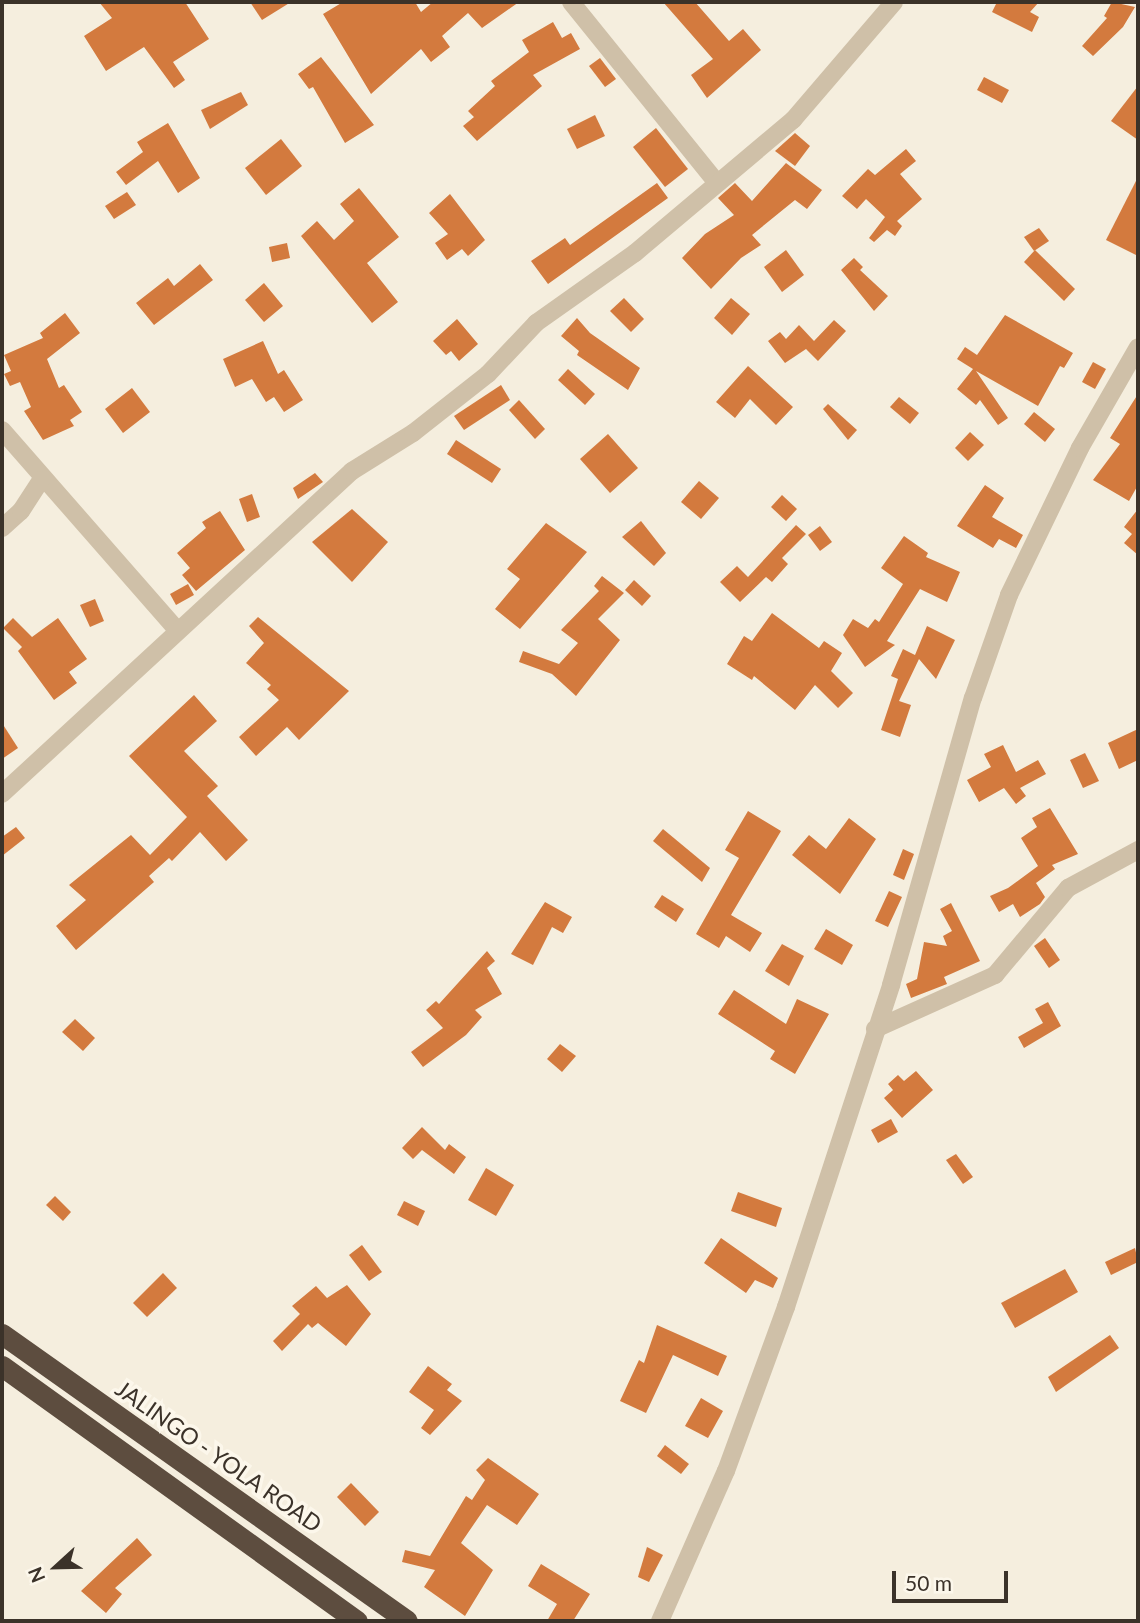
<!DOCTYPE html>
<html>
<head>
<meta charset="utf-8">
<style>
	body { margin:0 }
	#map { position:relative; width:1140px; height:1623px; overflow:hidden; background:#f5eede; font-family:Lato,sans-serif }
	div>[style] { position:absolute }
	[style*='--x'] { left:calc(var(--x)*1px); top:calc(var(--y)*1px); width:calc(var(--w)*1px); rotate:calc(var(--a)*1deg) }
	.building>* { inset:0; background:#d37a3e }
	.minor>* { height:18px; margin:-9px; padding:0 9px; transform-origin:9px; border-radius:9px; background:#cfc0a8 }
	.highway>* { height:21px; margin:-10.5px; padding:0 10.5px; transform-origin:10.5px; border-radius:10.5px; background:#5d4d3f }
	span { translate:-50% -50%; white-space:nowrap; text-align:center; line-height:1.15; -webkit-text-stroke:7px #fcf7eb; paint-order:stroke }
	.street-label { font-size:23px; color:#3b3229 }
	.frame { position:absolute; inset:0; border:4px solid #3b3229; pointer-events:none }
	.north { position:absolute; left:21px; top:1532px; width:70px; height:70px; -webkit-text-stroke:5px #fcf7eb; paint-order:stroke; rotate:248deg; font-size:19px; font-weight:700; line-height:28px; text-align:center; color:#3b3229 }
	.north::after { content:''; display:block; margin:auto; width:24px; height:32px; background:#3b3229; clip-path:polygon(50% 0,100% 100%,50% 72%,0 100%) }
	.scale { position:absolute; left:892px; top:1571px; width:116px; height:32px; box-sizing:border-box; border:4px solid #3b3229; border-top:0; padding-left:9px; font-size:21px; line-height:24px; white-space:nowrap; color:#3b3229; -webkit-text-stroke:5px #fcf7eb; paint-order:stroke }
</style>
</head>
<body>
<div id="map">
	<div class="building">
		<div style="clip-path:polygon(99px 2px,185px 2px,209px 39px,173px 62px,185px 80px,174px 88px,144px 47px,106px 71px,84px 36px,112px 18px)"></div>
		<div style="clip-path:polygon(250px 2px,291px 2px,262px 20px)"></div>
		<div style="clip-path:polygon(343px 2px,415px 2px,421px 12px,433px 2px,519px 2px,482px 28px,468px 13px,442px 36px,450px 47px,431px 62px,421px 49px,371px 94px,323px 14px)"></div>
		<div style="clip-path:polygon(663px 2px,695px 2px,729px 41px,743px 29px,761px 50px,707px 98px,691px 75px,713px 59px)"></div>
		<div style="clip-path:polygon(997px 2px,1039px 2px,1030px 12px,1039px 17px,1032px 32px,992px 12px)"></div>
		<div style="clip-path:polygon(1112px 2px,1135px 7px,1123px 27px,1093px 56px,1082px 46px,1107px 18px,1104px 16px)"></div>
		<div style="clip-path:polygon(553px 22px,562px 38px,571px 33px,580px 49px,533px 75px,542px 86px,477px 141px,463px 126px,474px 117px,468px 111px,495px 86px,491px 81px,529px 52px,522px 40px)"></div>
		<div style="clip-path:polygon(321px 57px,374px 125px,345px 143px,313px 87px,309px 89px,298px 74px)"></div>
		<div style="clip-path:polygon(600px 58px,616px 79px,605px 87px,589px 66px)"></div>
		<div style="clip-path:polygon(984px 77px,1009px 90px,1002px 103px,977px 90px)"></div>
		<div style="clip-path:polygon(1138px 86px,1138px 140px,1111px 121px)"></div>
		<div style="clip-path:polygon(241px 92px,248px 105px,210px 129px,201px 110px)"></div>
		<div style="clip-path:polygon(595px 115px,605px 136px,577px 149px,567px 129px)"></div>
		<div style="clip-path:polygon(168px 123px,200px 178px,178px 193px,158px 161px,126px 185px,116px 172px,143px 152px,137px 142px)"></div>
		<div style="clip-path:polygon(656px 128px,688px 169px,665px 187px,633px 147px)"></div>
		<div style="clip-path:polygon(795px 133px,810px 146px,795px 166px,775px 151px)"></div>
		<div style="clip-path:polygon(281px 139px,302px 166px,266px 195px,245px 168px)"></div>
		<div style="clip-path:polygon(906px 149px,916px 161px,900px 174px,922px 199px,897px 221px,902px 226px,895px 236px,887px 230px,874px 242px,869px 238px,885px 217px,866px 199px,857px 209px,842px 196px,868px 169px,875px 175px)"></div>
		<div style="clip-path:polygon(786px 163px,822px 190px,807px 209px,795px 200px,752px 235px,761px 245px,741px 258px,711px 289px,682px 258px,705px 234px,734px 215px,718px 198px,735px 183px,752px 201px)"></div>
		<div style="clip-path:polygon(1138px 177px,1138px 256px,1106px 240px)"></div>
		<div style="clip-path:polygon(657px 183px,668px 198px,548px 284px,531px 261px,565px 238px,570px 245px)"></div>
		<div style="clip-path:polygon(359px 188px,399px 237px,367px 263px,398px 302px,372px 323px,301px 236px,317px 221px,334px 240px,354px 221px,340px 204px)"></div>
		<div style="clip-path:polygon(127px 192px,136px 205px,114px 219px,105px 206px)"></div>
		<div style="clip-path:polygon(450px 194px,485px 240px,468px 256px,462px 249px,447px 260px,435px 243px,448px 234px,429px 213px)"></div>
		<div style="clip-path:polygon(1039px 228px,1049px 241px,1034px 251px,1024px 237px)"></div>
		<div style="clip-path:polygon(287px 243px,290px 258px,272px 262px,269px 247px)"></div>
		<div style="clip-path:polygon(786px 250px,804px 275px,782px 292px,764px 267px)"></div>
		<div style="clip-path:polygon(1035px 250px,1075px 289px,1064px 301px,1024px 262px)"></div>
		<div style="clip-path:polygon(854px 258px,863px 267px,860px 270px,888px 296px,874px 311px,841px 270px)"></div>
		<div style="clip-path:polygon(200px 264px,213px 280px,154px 325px,136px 303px,168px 278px,174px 286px)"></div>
		<div style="clip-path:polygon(264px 283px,283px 306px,264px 322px,245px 300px)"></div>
		<div style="clip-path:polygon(624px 298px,644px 319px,631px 332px,610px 311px)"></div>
		<div style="clip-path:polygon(731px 298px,750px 314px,732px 335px,714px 318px)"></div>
		<div style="clip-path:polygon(65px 313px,80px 333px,47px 359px,59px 388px,64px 385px,82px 412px,70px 420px,74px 426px,43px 440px,24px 411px,31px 407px,20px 382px,10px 386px,4px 374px,11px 371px,4px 355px,43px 338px,40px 333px)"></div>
		<div style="clip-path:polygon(1005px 315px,1073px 353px,1064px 368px,1060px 366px,1038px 406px,976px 371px,1008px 418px,998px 425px,980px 400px,976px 405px,957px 389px,973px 369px,957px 359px,965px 347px,977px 355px)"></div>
		<div style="clip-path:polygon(577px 318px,590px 333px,640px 368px,628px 390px,577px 355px,579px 351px,561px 336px)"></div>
		<div style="clip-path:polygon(457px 319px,478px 344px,459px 361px,451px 351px,446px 355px,433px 341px)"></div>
		<div style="clip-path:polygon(834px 320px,846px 331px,818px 361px,806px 349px,785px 363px,768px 341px,780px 332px,786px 339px,799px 325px,814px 341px)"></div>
		<div style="clip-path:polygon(263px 341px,278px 374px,284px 370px,303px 400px,284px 412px,274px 397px,266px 402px,252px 379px,235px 387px,223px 359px)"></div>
		<div style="clip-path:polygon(1093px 362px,1106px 369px,1095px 389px,1082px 382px)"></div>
		<div style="clip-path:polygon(748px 366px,793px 407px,776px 425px,750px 399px,735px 418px,716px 402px)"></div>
		<div style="clip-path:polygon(568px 369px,595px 394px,585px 405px,558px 380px)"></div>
		<div style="clip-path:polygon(501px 385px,510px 400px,464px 430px,454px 416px)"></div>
		<div style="clip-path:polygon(132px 388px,150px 412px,123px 433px,105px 409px)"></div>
		<div style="clip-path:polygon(1138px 394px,1138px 485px,1129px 501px,1093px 480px,1120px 444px,1110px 438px)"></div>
		<div style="clip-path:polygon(899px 397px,919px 413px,910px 424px,890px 407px)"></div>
		<div style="clip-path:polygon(519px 400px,545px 429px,535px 439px,509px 410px)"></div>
		<div style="clip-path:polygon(828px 404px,857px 430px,848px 440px,823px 409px)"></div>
		<div style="clip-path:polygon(1034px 412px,1055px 429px,1045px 442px,1024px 424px)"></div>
		<div style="clip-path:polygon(970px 432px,984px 445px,968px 461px,955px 448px)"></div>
		<div style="clip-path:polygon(608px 434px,638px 468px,610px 493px,580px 459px)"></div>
		<div style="clip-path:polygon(456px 440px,501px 469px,492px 483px,447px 454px)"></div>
		<div style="clip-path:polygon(315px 473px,323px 482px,298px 499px,293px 488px)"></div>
		<div style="clip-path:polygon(699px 481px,719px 498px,701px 519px,681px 502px)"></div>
		<div style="clip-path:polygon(985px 485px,1004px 498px,992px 517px,1023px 535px,1016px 548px,999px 539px,993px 548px,957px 526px)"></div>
		<div style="clip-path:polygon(252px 494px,260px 517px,247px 522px,239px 499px)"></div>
		<div style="clip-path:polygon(782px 495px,797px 509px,786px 521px,771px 507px)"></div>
		<div style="clip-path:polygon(352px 509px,388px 542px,352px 582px,312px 542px)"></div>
		<div style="clip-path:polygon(1138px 509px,1138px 555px,1124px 543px,1132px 534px,1124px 527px)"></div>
		<div style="clip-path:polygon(220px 511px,245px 550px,196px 591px,182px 575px,190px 568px,177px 553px,206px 528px,202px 522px)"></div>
		<div style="clip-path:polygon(641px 521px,666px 553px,654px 566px,622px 537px)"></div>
		<div style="clip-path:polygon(546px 523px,587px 552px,520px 629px,495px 609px,520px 579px,507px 569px)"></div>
		<div style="clip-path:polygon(796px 525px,806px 534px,782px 558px,788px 564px,772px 582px,766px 577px,740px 602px,720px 582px,737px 566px,748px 577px)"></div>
		<div style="clip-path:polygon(820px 526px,832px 542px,820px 551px,808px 535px)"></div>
		<div style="clip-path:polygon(904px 536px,928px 553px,926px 557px,960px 572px,947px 602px,920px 589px,887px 641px,895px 645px,865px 667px,843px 635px,853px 619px,868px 628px,875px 619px,879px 622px,903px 584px,881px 568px)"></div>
		<div style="clip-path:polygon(602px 576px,624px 593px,598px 619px,620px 640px,576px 696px,552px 674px,519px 662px,523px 651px,559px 664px,578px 643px,561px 630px,599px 591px,594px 586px)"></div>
		<div style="clip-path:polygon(634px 580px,651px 596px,642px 606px,625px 590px)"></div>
		<div style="clip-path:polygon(188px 584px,194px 595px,176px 605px,170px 594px)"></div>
		<div style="clip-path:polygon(95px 599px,104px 621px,90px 627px,80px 605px)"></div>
		<div style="clip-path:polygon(772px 613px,819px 648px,824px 641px,842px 653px,831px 671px,853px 693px,838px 708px,815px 685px,795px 710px,754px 676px,752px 680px,727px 664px,744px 636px,752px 641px)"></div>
		<div style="clip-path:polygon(258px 617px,349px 691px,299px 740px,287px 727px,256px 756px,239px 737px,279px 700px,267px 689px,271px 685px,246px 663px,264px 643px,249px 626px)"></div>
		<div style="clip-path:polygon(13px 618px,32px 637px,58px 618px,87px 659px,69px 672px,77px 683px,54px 700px,18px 651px,22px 647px,3px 628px)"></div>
		<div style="clip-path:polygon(927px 626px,955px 640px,936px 679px,919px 659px,899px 701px,911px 705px,900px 737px,881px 730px,898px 679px,891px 676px,903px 649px,915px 655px)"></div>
		<div style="clip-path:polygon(194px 695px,217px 721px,184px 751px,218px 786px,207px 796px,248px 840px,226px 861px,200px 832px,172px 861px,169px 858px,149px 876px,154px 882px,76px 950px,56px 926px,86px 900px,69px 885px,131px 835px,150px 855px,187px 817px,129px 756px)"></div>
		<div style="clip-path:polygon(2px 723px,18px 748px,2px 759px)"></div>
		<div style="clip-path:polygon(1138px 729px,1138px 760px,1119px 769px,1108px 743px)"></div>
		<div style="clip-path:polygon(1003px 745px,1016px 772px,1038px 760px,1046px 774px,1020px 788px,1026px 796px,1016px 804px,1004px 788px,979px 802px,967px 780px,991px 767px,984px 754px)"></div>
		<div style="clip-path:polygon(1085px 753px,1099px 781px,1083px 788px,1070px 760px)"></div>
		<div style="clip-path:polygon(1050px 808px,1078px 854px,1052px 865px,1055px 869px,1036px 883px,1045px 897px,1040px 904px,1020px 917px,1013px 904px,999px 912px,990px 896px,1008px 888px,1038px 866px,1021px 838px,1037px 827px,1032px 818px)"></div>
		<div style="clip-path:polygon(748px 811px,781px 831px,731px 915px,762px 933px,750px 952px,726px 936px,719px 948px,696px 934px,739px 858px,725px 850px)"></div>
		<div style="clip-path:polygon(849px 818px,876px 839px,840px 894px,792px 855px,809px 835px,826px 849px)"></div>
		<div style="clip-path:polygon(16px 827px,25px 838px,2px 856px,2px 837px)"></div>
		<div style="clip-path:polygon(663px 829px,710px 868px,702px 882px,653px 841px)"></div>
		<div style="clip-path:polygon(903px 849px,914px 854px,904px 880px,893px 875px)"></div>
		<div style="clip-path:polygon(889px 891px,902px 897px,888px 927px,875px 921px)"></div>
		<div style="clip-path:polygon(662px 895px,684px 909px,676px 922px,654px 907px)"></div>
		<div style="clip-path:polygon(545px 902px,572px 917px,563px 933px,552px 927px,533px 965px,511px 954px)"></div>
		<div style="clip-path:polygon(951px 903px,980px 961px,944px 977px,947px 984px,911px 998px,906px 984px,917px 979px,924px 942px,947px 946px,943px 936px,952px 931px,940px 909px)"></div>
		<div style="clip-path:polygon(826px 929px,853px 945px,842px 965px,814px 949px)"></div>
		<div style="clip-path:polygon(1045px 938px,1060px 960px,1049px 968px,1034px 946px)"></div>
		<div style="clip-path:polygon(782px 944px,804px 956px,789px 986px,765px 971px)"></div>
		<div style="clip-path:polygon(487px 951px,495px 961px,487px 968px,502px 994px,475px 1010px,482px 1017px,466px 1035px,423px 1067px,411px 1052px,443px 1028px,426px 1010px,436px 1001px,439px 1004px)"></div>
		<div style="clip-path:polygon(734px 990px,786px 1024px,797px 999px,829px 1014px,795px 1074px,770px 1059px,775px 1051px,718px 1014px)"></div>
		<div style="clip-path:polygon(1048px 1002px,1061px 1026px,1024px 1048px,1018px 1037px,1043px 1023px,1035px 1009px)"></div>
		<div style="clip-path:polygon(75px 1019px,95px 1038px,83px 1051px,62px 1032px)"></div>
		<div style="clip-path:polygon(560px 1044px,576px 1056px,562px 1072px,547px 1059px)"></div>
		<div style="clip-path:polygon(916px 1071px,933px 1090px,902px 1118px,884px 1098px,893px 1090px,888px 1084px,898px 1075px,904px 1081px)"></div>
		<div style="clip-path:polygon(891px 1119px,898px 1132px,878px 1143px,871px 1130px)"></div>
		<div style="clip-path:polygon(422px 1127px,445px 1150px,449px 1144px,466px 1157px,454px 1174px,422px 1150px,413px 1159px,402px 1148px)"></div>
		<div style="clip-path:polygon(956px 1154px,973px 1177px,963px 1184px,946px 1160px)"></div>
		<div style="clip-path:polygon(486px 1168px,514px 1185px,496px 1216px,468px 1200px)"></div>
		<div style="clip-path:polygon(738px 1192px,782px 1208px,776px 1227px,731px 1211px)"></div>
		<div style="clip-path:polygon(55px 1196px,71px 1212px,63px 1221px,46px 1205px)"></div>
		<div style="clip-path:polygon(404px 1201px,425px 1211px,418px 1226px,397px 1215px)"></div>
		<div style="clip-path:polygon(721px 1238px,778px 1278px,773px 1288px,755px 1280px,746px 1293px,704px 1263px)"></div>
		<div style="clip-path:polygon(362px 1245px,382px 1272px,369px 1281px,349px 1255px)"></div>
		<div style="clip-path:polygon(1135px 1248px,1138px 1262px,1111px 1275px,1105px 1262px)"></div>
		<div style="clip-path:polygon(1065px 1269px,1078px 1292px,1015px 1328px,1001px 1303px)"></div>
		<div style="clip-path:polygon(163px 1273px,177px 1288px,147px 1317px,133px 1303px)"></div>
		<div style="clip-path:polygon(347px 1285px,371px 1314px,346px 1346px,318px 1323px,312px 1328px,308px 1324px,282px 1351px,273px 1341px,300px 1314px,292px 1306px,316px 1286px,327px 1298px)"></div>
		<div style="clip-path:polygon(657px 1325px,727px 1356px,718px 1376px,673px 1355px,646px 1413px,620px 1401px,639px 1360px,644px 1363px)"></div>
		<div style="clip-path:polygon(1110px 1335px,1119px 1348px,1056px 1392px,1048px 1377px)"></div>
		<div style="clip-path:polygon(428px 1366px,452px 1384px,447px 1390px,462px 1401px,430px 1435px,421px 1428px,434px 1410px,409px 1392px)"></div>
		<div style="clip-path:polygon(701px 1398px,723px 1411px,708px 1438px,685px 1426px)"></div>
		<div style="clip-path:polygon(665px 1445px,689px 1464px,681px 1474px,657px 1456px)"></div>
		<div style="clip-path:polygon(488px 1458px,539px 1494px,517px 1525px,487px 1505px,461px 1543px,493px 1570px,465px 1616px,424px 1587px,435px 1570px,402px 1562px,405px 1550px,430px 1556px,466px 1496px,472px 1500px,485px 1480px,476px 1470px)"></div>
		<div style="clip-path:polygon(351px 1483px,379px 1512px,365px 1526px,337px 1497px)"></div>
		<div style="clip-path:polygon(137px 1538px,152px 1555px,115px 1588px,122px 1594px,106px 1613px,81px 1591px)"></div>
		<div style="clip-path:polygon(647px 1547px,663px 1555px,649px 1582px,638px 1577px)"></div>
		<div style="clip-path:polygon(541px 1564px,590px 1594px,573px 1621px,547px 1621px,557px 1604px,528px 1586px)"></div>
	</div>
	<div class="minor">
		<div style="--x:571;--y:2;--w:231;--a:51.1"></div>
		<div style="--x:2;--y:430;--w:267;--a:48.8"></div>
		<div style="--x:2;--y:528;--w:25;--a:-42"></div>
		<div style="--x:21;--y:511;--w:37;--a:-57"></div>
		<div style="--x:2;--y:794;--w:476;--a:-42.7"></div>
		<div style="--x:352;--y:471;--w:72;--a:-31.9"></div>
		<div style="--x:413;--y:433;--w:95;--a:-38.2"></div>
		<div style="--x:488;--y:374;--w:70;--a:-46.7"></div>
		<div style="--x:536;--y:323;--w:121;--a:-35.3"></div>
		<div style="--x:635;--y:253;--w:207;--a:-40.1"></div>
		<div style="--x:793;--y:120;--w:155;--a:-49.4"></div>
		<div style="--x:875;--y:1029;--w:132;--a:-24.2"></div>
		<div style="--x:995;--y:975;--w:114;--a:-50"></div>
		<div style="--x:1068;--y:888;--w:80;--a:-28.5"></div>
		<div style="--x:660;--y:1621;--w:164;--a:-66.3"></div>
		<div style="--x:726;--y:1471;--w:175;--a:-69.9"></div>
		<div style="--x:786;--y:1307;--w:339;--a:-71.9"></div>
		<div style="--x:891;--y:985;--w:298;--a:-74.1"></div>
		<div style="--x:973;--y:698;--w:109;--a:-70.7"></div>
		<div style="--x:1009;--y:595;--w:163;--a:-64.2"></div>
		<div style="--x:1080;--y:448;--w:116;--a:-60.1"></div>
	</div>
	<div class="highway">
		<div style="--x:2;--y:1334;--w:496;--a:35.3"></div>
		<div style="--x:2;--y:1366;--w:437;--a:35.7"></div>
	</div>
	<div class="street-label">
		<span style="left:219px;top:1456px;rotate:35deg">JALINGO - YOLA ROAD</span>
	</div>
	<div class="frame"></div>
	<div class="north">N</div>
	<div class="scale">50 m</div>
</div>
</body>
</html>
